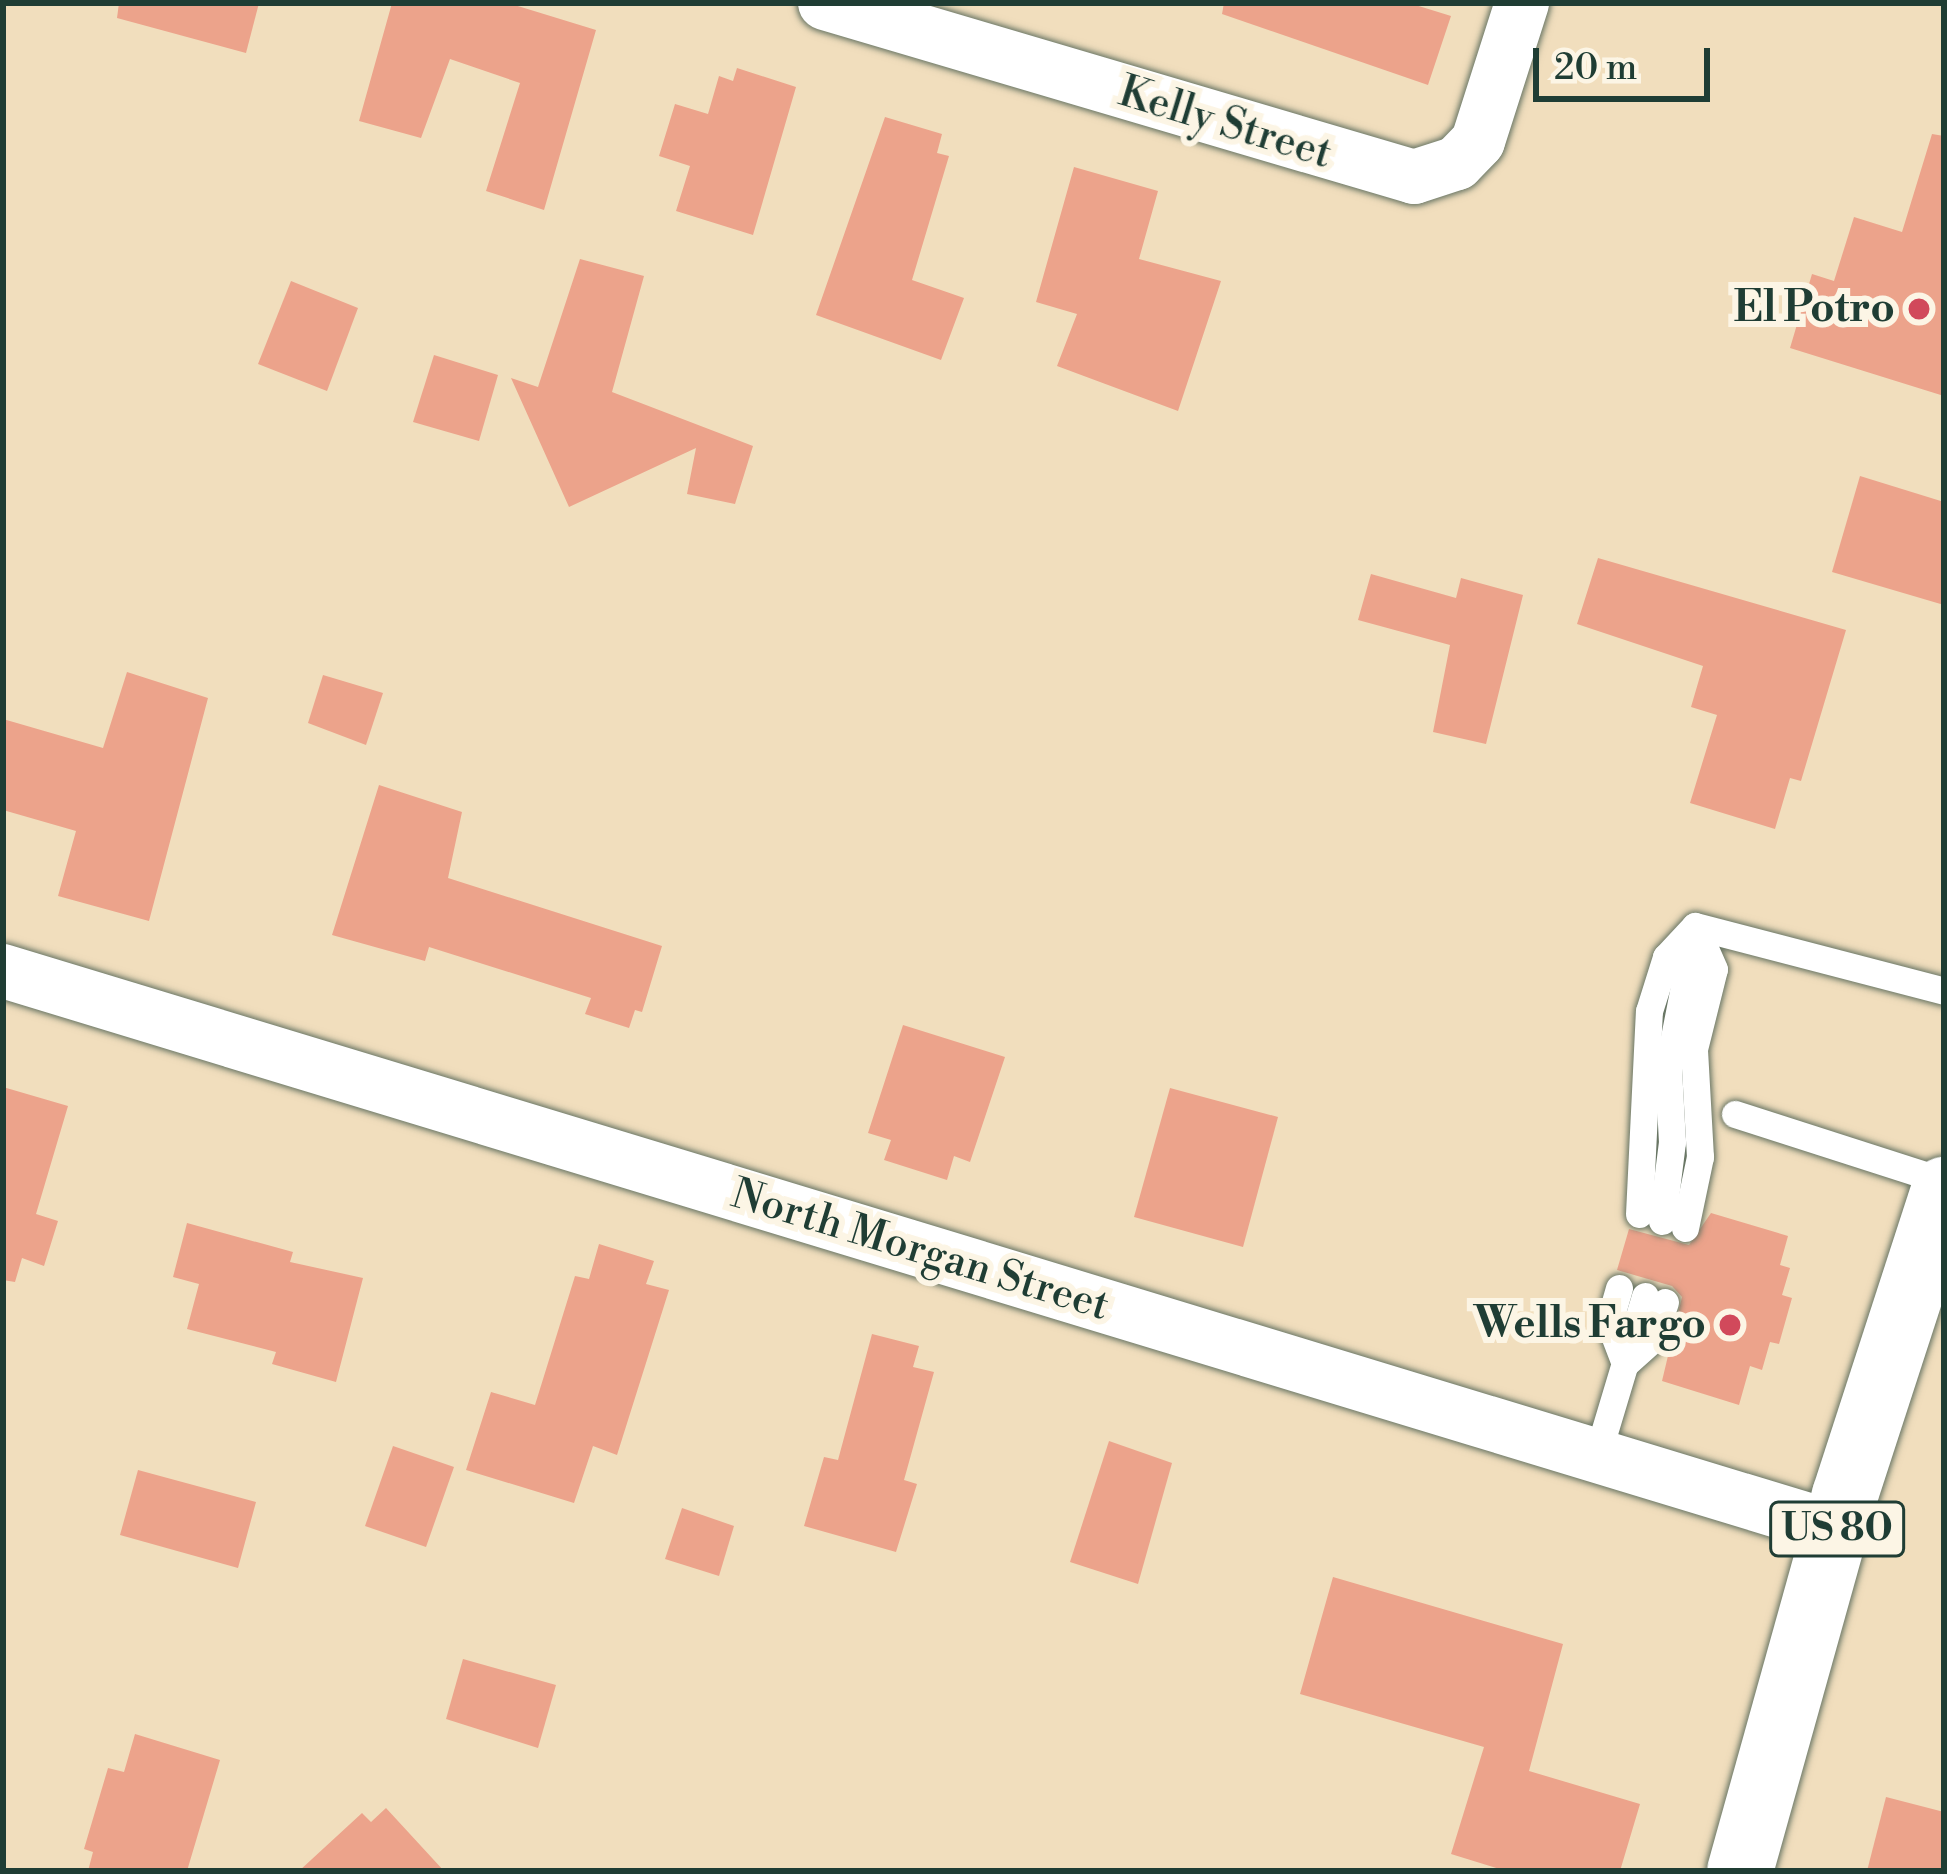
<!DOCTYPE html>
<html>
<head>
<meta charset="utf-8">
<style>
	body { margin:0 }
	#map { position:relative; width:1947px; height:1874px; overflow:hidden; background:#f1debd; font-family:"Libre Bodoni",serif }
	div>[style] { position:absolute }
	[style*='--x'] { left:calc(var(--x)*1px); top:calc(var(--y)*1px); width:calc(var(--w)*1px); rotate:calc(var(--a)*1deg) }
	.building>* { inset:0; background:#eca38b }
	.roads { filter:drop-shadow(0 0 3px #687564) drop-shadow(0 0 3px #687564) }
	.service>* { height:27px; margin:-13.5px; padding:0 13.5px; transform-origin:13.5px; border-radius:13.5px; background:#fff }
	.minor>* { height:54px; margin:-27px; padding:0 27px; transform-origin:27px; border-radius:27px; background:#fff }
	.primary>* { height:66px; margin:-33px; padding:0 33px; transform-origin:33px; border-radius:33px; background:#fff }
	.dots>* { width:33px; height:33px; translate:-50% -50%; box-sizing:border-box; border:6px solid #fcf5e5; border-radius:50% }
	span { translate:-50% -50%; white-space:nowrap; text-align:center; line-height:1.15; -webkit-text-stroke:12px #fcf5e5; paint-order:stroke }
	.shield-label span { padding:3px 9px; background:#fcf5e5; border:3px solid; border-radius:9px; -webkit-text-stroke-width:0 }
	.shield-label { font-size:39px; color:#1f3d34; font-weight:700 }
	.street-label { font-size:42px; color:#1f3d34 }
	.poi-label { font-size:42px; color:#1f3d34; font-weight:700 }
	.right { translate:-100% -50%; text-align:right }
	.frame { position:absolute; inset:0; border:6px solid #1f3d34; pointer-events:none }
	.scale { position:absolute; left:1533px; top:48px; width:177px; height:54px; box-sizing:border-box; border:6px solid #1f3d34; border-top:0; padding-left:15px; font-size:36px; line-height:42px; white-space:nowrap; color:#1f3d34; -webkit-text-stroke:9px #fcf5e5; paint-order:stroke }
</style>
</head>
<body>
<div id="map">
	<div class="building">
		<div style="clip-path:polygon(119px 3px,259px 3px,246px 53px,117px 18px)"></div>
		<div style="clip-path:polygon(392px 3px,508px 3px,596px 30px,544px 210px,486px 191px,520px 83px,450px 59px,421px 138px,359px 121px)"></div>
		<div style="clip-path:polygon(1224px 3px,1409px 3px,1451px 16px,1428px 85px,1222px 14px)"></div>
		<div style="clip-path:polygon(737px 68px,796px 87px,753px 235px,676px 211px,690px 166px,659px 156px,675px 104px,708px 114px,719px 76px,733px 81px)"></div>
		<div style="clip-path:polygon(885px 117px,942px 134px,937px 153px,949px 156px,912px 280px,964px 298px,941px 360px,816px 315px)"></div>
		<div style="clip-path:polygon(1932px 134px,1944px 136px,1944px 396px,1790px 348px,1812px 274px,1834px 281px,1854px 217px,1902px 232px)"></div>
		<div style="clip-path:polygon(1074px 167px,1158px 191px,1139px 259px,1221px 281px,1178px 411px,1057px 366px,1077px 314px,1036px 302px)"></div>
		<div style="clip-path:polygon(580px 259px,644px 276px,612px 392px,753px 446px,735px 504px,687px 494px,696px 448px,569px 507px,511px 378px,538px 387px)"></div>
		<div style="clip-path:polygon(291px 281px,358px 308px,327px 391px,258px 364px)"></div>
		<div style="clip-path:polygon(434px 355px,498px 375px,479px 441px,413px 422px)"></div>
		<div style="clip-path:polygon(1860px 476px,1944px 502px,1944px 605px,1832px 572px)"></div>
		<div style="clip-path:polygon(1598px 558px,1846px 630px,1801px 781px,1790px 778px,1775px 829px,1690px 803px,1717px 715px,1691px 707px,1703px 666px,1577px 624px)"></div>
		<div style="clip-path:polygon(1371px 574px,1456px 598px,1461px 578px,1523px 595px,1486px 744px,1433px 732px,1450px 645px,1358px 620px)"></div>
		<div style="clip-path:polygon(127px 672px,208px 698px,149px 921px,58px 896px,76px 831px,3px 810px,3px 719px,103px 748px)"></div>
		<div style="clip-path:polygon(323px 675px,383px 693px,366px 745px,308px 723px)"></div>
		<div style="clip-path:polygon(379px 785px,462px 812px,448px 878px,662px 946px,642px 1012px,635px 1010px,629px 1028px,585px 1014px,591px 998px,429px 947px,425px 961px,332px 935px)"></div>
		<div style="clip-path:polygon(903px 1025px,1005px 1057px,970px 1162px,954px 1156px,947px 1180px,884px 1160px,891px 1140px,868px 1133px)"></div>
		<div style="clip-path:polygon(3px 1087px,68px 1106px,36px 1214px,58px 1221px,44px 1266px,22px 1258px,15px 1282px,3px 1280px)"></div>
		<div style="clip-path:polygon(1170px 1088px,1278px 1117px,1243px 1247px,1134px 1217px)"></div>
		<div style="clip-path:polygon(1711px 1213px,1788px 1236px,1780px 1265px,1790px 1268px,1782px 1295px,1792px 1298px,1779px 1344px,1770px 1342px,1762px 1370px,1750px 1366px,1739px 1405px,1662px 1381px,1682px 1297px,1672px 1286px,1617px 1270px,1629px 1229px,1689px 1245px)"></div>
		<div style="clip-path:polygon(187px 1223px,293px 1252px,290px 1262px,363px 1278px,336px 1382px,272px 1364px,276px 1352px,187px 1329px,199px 1284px,173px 1277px)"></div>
		<div style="clip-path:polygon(599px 1244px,654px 1261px,646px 1284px,669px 1290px,617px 1455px,593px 1446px,574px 1503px,466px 1470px,491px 1392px,535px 1405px,575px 1276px,589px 1279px)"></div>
		<div style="clip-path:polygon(872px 1334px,919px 1346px,913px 1367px,934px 1372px,904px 1480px,917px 1484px,896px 1552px,804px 1526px,824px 1457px,838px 1460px)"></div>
		<div style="clip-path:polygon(1109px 1441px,1172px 1463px,1138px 1584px,1070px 1562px)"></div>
		<div style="clip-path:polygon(393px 1446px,454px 1467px,426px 1547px,365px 1526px)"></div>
		<div style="clip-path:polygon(138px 1470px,256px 1502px,238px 1568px,120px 1535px)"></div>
		<div style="clip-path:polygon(682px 1508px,734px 1526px,719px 1576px,665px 1559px)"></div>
		<div style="clip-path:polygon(1333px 1577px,1563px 1644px,1529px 1771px,1640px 1804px,1620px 1871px,1506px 1871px,1451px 1854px,1484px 1747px,1300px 1694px)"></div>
		<div style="clip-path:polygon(463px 1659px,556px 1685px,538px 1748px,446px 1719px)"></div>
		<div style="clip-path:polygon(135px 1734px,220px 1760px,187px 1871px,88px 1871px,93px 1852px,84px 1849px,108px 1768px,124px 1772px)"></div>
		<div style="clip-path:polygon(1886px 1797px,1944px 1812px,1944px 1871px,1867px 1871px)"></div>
		<div style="clip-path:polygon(386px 1808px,444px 1871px,299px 1871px,362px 1813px,371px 1822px)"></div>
	</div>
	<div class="roads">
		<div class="service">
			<div style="--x:1695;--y:926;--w:257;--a:14.6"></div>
			<div style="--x:1735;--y:1114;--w:219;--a:17.8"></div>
			<div style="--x:1639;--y:1214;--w:203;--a:-87.2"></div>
			<div style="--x:1649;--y:1011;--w:57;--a:-72.5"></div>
			<div style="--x:1666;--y:957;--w:42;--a:-46.9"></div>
			<div style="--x:1662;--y:1221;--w:80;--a:-82.8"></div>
			<div style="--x:1672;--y:1142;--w:74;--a:-93.1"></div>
			<div style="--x:1668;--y:1068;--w:141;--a:-78.9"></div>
			<div style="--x:1685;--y:1228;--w:73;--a:-78.1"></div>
			<div style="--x:1700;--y:1157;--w:108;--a:-93.2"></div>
			<div style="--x:1694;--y:1049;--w:82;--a:-76"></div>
			<div style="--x:1714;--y:969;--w:47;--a:-113.8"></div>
			<div style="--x:1619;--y:1288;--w:35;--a:106"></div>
			<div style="--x:1609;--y:1322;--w:45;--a:69.1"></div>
			<div style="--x:1625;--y:1364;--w:36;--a:-42"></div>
			<div style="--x:1652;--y:1340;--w:40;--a:-71.1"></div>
			<div style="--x:1597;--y:1456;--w:167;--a:-73.3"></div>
		</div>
		<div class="minor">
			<div style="--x:825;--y:3;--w:614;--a:16.46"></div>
			<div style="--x:1414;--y:177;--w:45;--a:-18"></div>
			<div style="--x:1457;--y:163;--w:30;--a:-46"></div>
			<div style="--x:1478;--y:141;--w:145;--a:-72.3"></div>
			<div style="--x:3;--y:971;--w:1917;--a:16.92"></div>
		</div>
		<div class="primary">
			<div style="--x:1740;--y:1871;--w:390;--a:-74.4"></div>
			<div style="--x:1845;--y:1495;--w:321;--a:-72"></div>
		</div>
	</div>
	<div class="dots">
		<div style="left:1919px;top:309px;background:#d1495b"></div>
		<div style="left:1730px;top:1325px;background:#d1495b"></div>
	</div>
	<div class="shield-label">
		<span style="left:1837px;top:1529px">US 80</span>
	</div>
	<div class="street-label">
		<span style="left:1225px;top:124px;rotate:17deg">Kelly Street</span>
		<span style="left:920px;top:1251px;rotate:17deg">North Morgan Street</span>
	</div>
	<div class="poi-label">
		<span class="right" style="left:1895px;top:309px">El Potro</span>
		<span class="right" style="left:1706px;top:1325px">Wells Fargo</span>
	</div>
	<div class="frame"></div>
	<div class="scale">20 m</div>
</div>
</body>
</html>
